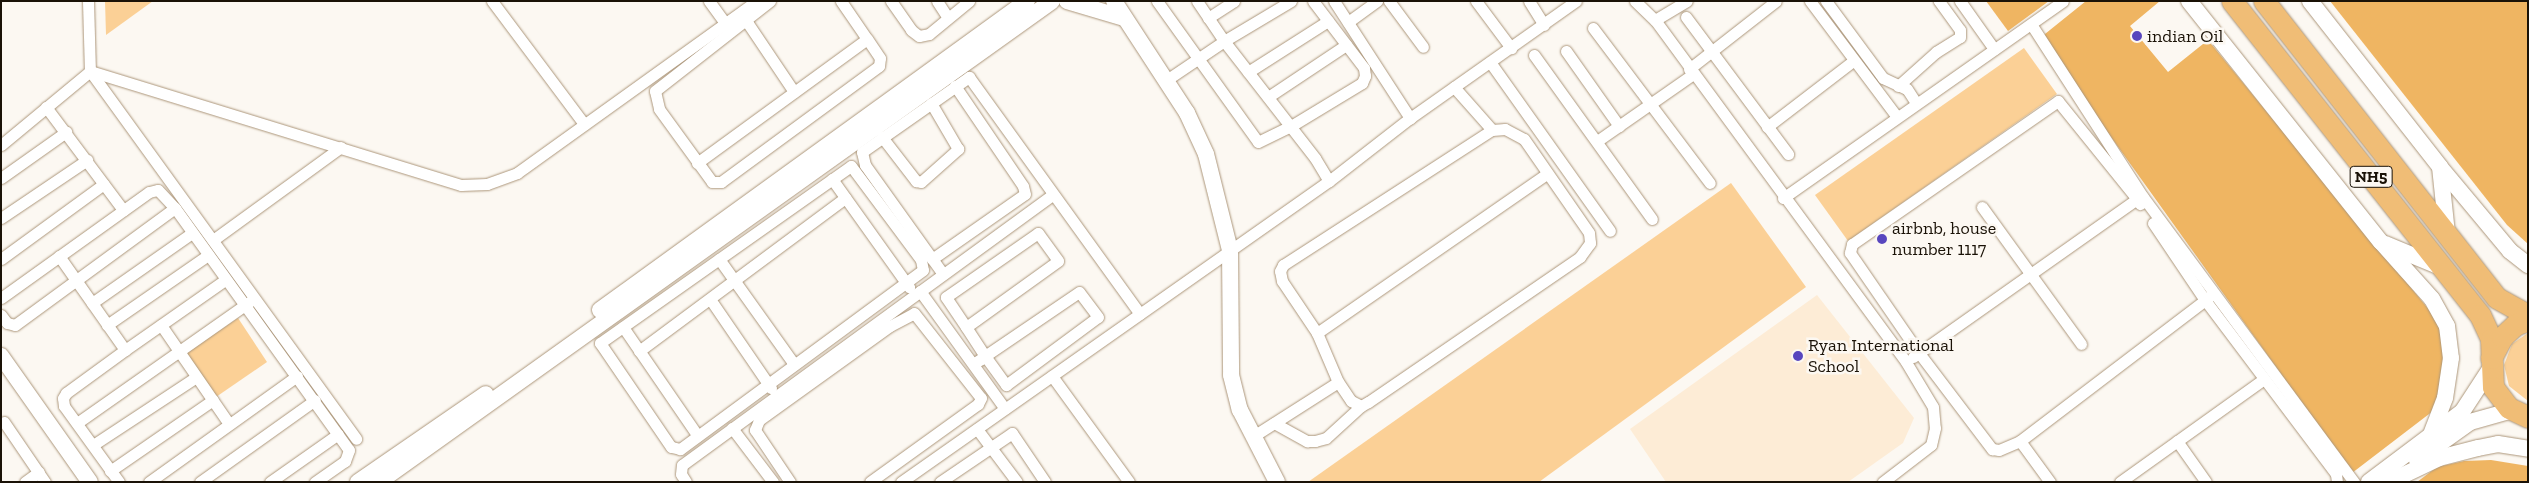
<!DOCTYPE html>
<html>
<head>
<meta charset="utf-8">
<style>
	body { margin:0 }
	#map { position:relative; width:2529px; height:483px; overflow:hidden; background:#fcf8f2; font-family:"Zilla Slab",serif }
	div>[style] { position:absolute }
	[style*='--x'] { left:calc(var(--x)*1px); top:calc(var(--y)*1px); width:calc(var(--w)*1px); rotate:calc(var(--a)*1deg) }
	.built>* { inset:0; background:#fdecd6 }
	.green>* { inset:0; background:#fbd096 }
	.forest>* { inset:0; background:#efb562 }
	.roads { filter:drop-shadow(0 0 1px #ac967a) drop-shadow(0 0 1px #ac967a) }
	.street>* { height:11px; margin:-5.5px; padding:0 5.5px; transform-origin:5.5px; border-radius:5.5px; background:#fff }
	.secondary>* { height:16px; margin:-8px; padding:0 8px; transform-origin:8px; border-radius:8px; background:#fff }
	.highway>* { height:21px; margin:-10.5px; padding:0 10.5px; transform-origin:10.5px; border-radius:10.5px; background:#f0bd76 }
	.dots>* { width:14px; height:14px; translate:-50% -50%; box-sizing:border-box; border:2px solid #fcf8f2; border-radius:50% }
	span { translate:-50% -50%; white-space:nowrap; text-align:center; line-height:1.15; -webkit-text-stroke:5px #fcf8f2; paint-order:stroke }
	.shield-label span { padding:1px 4px; background:#fcf8f2; border:1px solid; border-radius:4px; -webkit-text-stroke-width:0 }
	.shield-label { font-size:16px; color:#1a1207; font-weight:700 }
	.poi-label { font-size:18px; color:#1a1207 }
	.left { translate:0 -50%; text-align:left }
	.frame { position:absolute; inset:0; border:2px solid #1a1207; pointer-events:none }
</style>
</head>
<body>
<div id="map">
	<div class="built">
		<div style="clip-path:polygon(1817px 295px,1914px 418px,1903px 443px,1848px 482px,1666px 482px,1630px 429px)"></div>
	</div>
	<div class="green">
		<div style="clip-path:polygon(105px 1px,153px 1px,106px 35px)"></div>
		<div style="clip-path:polygon(2024px 48px,2057px 94px,1848px 241px,1815px 195px)"></div>
		<div style="clip-path:polygon(1731px 183px,1806px 287px,1539px 482px,1308px 482px)"></div>
		<div style="clip-path:polygon(238px 318px,267px 362px,216px 397px,186px 353px)"></div>
		<div style="clip-path:polygon(2528px 333px,2528px 401px,2509px 386px,2504px 365px,2512px 344px)"></div>
	</div>
	<div class="forest">
		<div style="clip-path:polygon(1986px 1px,2049px 1px,2008px 31px)"></div>
		<div style="clip-path:polygon(2086px 1px,2160px 1px,2130px 26px,2168px 72px,2208px 40px,2439px 322px,2445px 370px,2433px 411px,2352px 473px,2040px 38px)"></div>
		<div style="clip-path:polygon(2330px 1px,2528px 1px,2528px 244px,2507px 225px)"></div>
		<div style="clip-path:polygon(2491px 460px,2528px 466px,2528px 482px,2417px 482px,2437px 467px,2464px 461px)"></div>
	</div>
	<div class="roads">
		<div class="street">
			<div style="--x:88;--y:1;--w:70;--a:88.4"></div>
			<div style="--x:90;--y:71;--w:454;--a:54.1"></div>
			<div style="--x:492;--y:1;--w:154;--a:53.2"></div>
			<div style="--x:709;--y:1;--w:27;--a:54"></div>
			<div style="--x:770;--y:1;--w:146;--a:142"></div>
			<div style="--x:655;--y:91;--w:18;--a:77"></div>
			<div style="--x:659;--y:109;--w:90;--a:54"></div>
			<div style="--x:712;--y:182;--w:9;--a:0"></div>
			<div style="--x:721;--y:182;--w:196;--a:-36.3"></div>
			<div style="--x:879;--y:66;--w:8;--a:-83"></div>
			<div style="--x:880;--y:58;--w:23;--a:-124"></div>
			<div style="--x:891;--y:1;--w:35;--a:55"></div>
			<div style="--x:911;--y:30;--w:10;--a:37"></div>
			<div style="--x:919;--y:36;--w:10;--a:-11"></div>
			<div style="--x:929;--y:34;--w:52;--a:-39.5"></div>
			<div style="--x:937;--y:1;--w:20;--a:57"></div>
			<div style="--x:1157;--y:1;--w:173;--a:54.4"></div>
			<div style="--x:1258;--y:142;--w:37;--a:-26"></div>
			<div style="--x:1291;--y:126;--w:83;--a:-31.2"></div>
			<div style="--x:1362;--y:83;--w:8;--a:-67"></div>
			<div style="--x:1365;--y:76;--w:8;--a:-97"></div>
			<div style="--x:1364;--y:68;--w:84;--a:-127.3"></div>
			<div style="--x:1291;--y:1;--w:78;--a:149.2"></div>
			<div style="--x:1224;--y:41;--w:148;--a:52.1"></div>
			<div style="--x:1315;--y:158;--w:27;--a:59"></div>
			<div style="--x:1334;--y:1;--w:140;--a:57"></div>
			<div style="--x:1389;--y:1;--w:57;--a:53.5"></div>
			<div style="--x:1476;--y:1;--w:59;--a:53.3"></div>
			<div style="--x:1529;--y:1;--w:28;--a:58"></div>
			<div style="--x:1635;--y:1;--w:28;--a:44"></div>
			<div style="--x:1655;--y:20;--w:424;--a:53.7"></div>
			<div style="--x:1906;--y:362;--w:52;--a:59"></div>
			<div style="--x:1933;--y:407;--w:21;--a:85"></div>
			<div style="--x:1935;--y:428;--w:17;--a:103"></div>
			<div style="--x:1931;--y:445;--w:61;--a:142.4"></div>
			<div style="--x:1810;--y:1;--w:145;--a:53.1"></div>
			<div style="--x:1826;--y:1;--w:96;--a:53.5"></div>
			<div style="--x:1883;--y:78;--w:26;--a:25"></div>
			<div style="--x:1907;--y:89;--w:17;--a:57"></div>
			<div style="--x:1960;--y:1;--w:59;--a:54.7"></div>
			<div style="--x:1686;--y:17;--w:171;--a:53.3"></div>
			<div style="--x:1208;--y:18;--w:31;--a:-33"></div>
			<div style="--x:745;--y:19;--w:88;--a:56.1"></div>
			<div style="--x:1655;--y:20;--w:37;--a:-31"></div>
			<div style="--x:1348;--y:22;--w:36;--a:-36"></div>
			<div style="--x:2031;--y:24;--w:206;--a:57.1"></div>
			<div style="--x:2143;--y:197;--w:355;--a:53.5"></div>
			<div style="--x:1593;--y:28;--w:194;--a:53"></div>
			<div style="--x:1566;--y:51;--w:92;--a:54.8"></div>
			<div style="--x:1534;--y:55;--w:202;--a:54.3"></div>
			<div style="--x:1490;--y:62;--w:207;--a:54.6"></div>
			<div style="--x:1689;--y:69;--w:110;--a:-38"></div>
			<div style="--x:90;--y:71;--w:388;--a:17.1"></div>
			<div style="--x:461;--y:185;--w:26;--a:-2"></div>
			<div style="--x:487;--y:184;--w:32;--a:-20"></div>
			<div style="--x:517;--y:173;--w:294;--a:-35.7"></div>
			<div style="--x:1248;--y:72;--w:95;--a:-32.5"></div>
			<div style="--x:1165;--y:81;--w:71;--a:-34.1"></div>
			<div style="--x:1224;--y:41;--w:48;--a:-124"></div>
			<div style="--x:1898;--y:86;--w:51;--a:-41.8"></div>
			<div style="--x:1936;--y:52;--w:28;--a:-32"></div>
			<div style="--x:1960;--y:37;--w:7;--a:-90"></div>
			<div style="--x:1960;--y:30;--w:36;--a:-126"></div>
			<div style="--x:1454;--y:87;--w:57;--a:48.5"></div>
			<div style="--x:1268;--y:97;--w:94;--a:-33.7"></div>
			<div style="--x:46;--y:107;--w:129;--a:53.2"></div>
			<div style="--x:1767;--y:127;--w:108;--a:-37.5"></div>
			<div style="--x:1505;--y:129;--w:21;--a:28"></div>
			<div style="--x:1524;--y:139;--w:114;--a:55.3"></div>
			<div style="--x:1589;--y:233;--w:10;--a:84"></div>
			<div style="--x:1590;--y:243;--w:17;--a:126"></div>
			<div style="--x:1580;--y:257;--w:257;--a:145.6"></div>
			<div style="--x:1368;--y:402;--w:8;--a:150"></div>
			<div style="--x:1361;--y:406;--w:11;--a:-153"></div>
			<div style="--x:1351;--y:401;--w:23;--a:-124"></div>
			<div style="--x:1338;--y:382;--w:53;--a:-113.2"></div>
			<div style="--x:1317;--y:333;--w:63;--a:-123.9"></div>
			<div style="--x:1282;--y:281;--w:10;--a:-101"></div>
			<div style="--x:1280;--y:271;--w:7;--a:-63"></div>
			<div style="--x:1283;--y:265;--w:249;--a:-32.9"></div>
			<div style="--x:1492;--y:130;--w:13;--a:-4"></div>
			<div style="--x:882;--y:137;--w:56;--a:52.3"></div>
			<div style="--x:916;--y:181;--w:5;--a:11"></div>
			<div style="--x:921;--y:182;--w:50;--a:-41.7"></div>
			<div style="--x:958;--y:149;--w:53;--a:-120.4"></div>
			<div style="--x:1597;--y:141;--w:117;--a:-34.9"></div>
			<div style="--x:1;--y:145;--w:116;--a:-39.7"></div>
			<div style="--x:697;--y:163;--w:210;--a:-36.1"></div>
			<div style="--x:867;--y:39;--w:46;--a:-124.4"></div>
			<div style="--x:851;--y:166;--w:117;--a:53.3"></div>
			<div style="--x:921;--y:260;--w:10;--a:79"></div>
			<div style="--x:923;--y:270;--w:302;--a:143.6"></div>
			<div style="--x:680;--y:449;--w:9;--a:-167"></div>
			<div style="--x:671;--y:447;--w:126;--a:-124.3"></div>
			<div style="--x:600;--y:343;--w:307;--a:-35.2"></div>
			<div style="--x:1;--y:178;--w:80;--a:-35.3"></div>
			<div style="--x:832;--y:179;--w:133;--a:54.5"></div>
			<div style="--x:1783;--y:198;--w:342;--a:-35.1"></div>
			<div style="--x:2137;--y:199;--w:126;--a:-128.9"></div>
			<div style="--x:2058;--y:101;--w:251;--a:145.2"></div>
			<div style="--x:1852;--y:244;--w:9;--a:103"></div>
			<div style="--x:1850;--y:253;--w:121;--a:55.4"></div>
			<div style="--x:1919;--y:353;--w:121;--a:52.8"></div>
			<div style="--x:1992;--y:449;--w:7;--a:8"></div>
			<div style="--x:1999;--y:450;--w:23;--a:-23"></div>
			<div style="--x:2020;--y:441;--w:233;--a:-37.3"></div>
			<div style="--x:2205;--y:300;--w:218;--a:53"></div>
			<div style="--x:2336;--y:474;--w:8;--a:83"></div>
			<div style="--x:1982;--y:207;--w:169;--a:54.1"></div>
			<div style="--x:1;--y:218;--w:104;--a:-34"></div>
			<div style="--x:2153;--y:223;--w:93;--a:56"></div>
			<div style="--x:2205;--y:300;--w:6;--a:-39"></div>
			<div style="--x:213;--y:240;--w:158;--a:-36"></div>
			<div style="--x:59;--y:256;--w:115;--a:54.9"></div>
			<div style="--x:125;--y:350;--w:122;--a:-35"></div>
			<div style="--x:1;--y:259;--w:127;--a:-36.1"></div>
			<div style="--x:719;--y:259;--w:129;--a:54.5"></div>
			<div style="--x:932;--y:259;--w:113;--a:-35"></div>
			<div style="--x:1025;--y:194;--w:8;--a:-104"></div>
			<div style="--x:1023;--y:186;--w:121;--a:-124.2"></div>
			<div style="--x:943;--y:274;--w:134;--a:-125.6"></div>
			<div style="--x:865;--y:165;--w:13;--a:-103"></div>
			<div style="--x:862;--y:152;--w:131;--a:-35"></div>
			<div style="--x:969;--y:77;--w:292;--a:54.2"></div>
			<div style="--x:920;--y:291;--w:145;--a:54.2"></div>
			<div style="--x:1;--y:298;--w:182;--a:-35.6"></div>
			<div style="--x:149;--y:192;--w:9;--a:-13"></div>
			<div style="--x:158;--y:190;--w:25;--a:47"></div>
			<div style="--x:175;--y:208;--w:298;--a:54.3"></div>
			<div style="--x:349;--y:450;--w:12;--a:110"></div>
			<div style="--x:345;--y:461;--w:37;--a:145"></div>
			<div style="--x:710;--y:299;--w:108;--a:55.6"></div>
			<div style="--x:92;--y:303;--w:122;--a:-35"></div>
			<div style="--x:1;--y:315;--w:10;--a:53"></div>
			<div style="--x:7;--y:323;--w:8;--a:14"></div>
			<div style="--x:15;--y:325;--w:198;--a:-36.2"></div>
			<div style="--x:107;--y:325;--w:123;--a:-34.7"></div>
			<div style="--x:161;--y:325;--w:120;--a:55.5"></div>
			<div style="--x:623;--y:327;--w:132;--a:55.5"></div>
			<div style="--x:966;--y:327;--w:36;--a:-124"></div>
			<div style="--x:946;--y:297;--w:112;--a:-34.8"></div>
			<div style="--x:1038;--y:233;--w:34;--a:54"></div>
			<div style="--x:1058;--y:261;--w:113;--a:144.3"></div>
			<div style="--x:966;--y:327;--w:35;--a:57"></div>
			<div style="--x:985;--y:356;--w:36;--a:54"></div>
			<div style="--x:1006;--y:385;--w:114;--a:-36.5"></div>
			<div style="--x:1098;--y:317;--w:31;--a:-127"></div>
			<div style="--x:1079;--y:292;--w:114;--a:145.8"></div>
			<div style="--x:985;--y:356;--w:5;--a:143"></div>
			<div style="--x:981;--y:359;--w:9;--a:148"></div>
			<div style="--x:1317;--y:333;--w:280;--a:-34.7"></div>
			<div style="--x:639;--y:351;--w:257;--a:-36.6"></div>
			<div style="--x:1913;--y:357;--w:274;--a:-35.2"></div>
			<div style="--x:2137;--y:199;--w:6;--a:59"></div>
			<div style="--x:1052;--y:376;--w:131;--a:54"></div>
			<div style="--x:4;--y:422;--w:73;--a:55.7"></div>
			<div style="--x:77;--y:423;--w:210;--a:-35.1"></div>
			<div style="--x:1274;--y:423;--w:38;--a:29"></div>
			<div style="--x:1307;--y:441;--w:8;--a:0"></div>
			<div style="--x:1315;--y:441;--w:11;--a:-15"></div>
			<div style="--x:1326;--y:438;--w:47;--a:-42.4"></div>
			<div style="--x:732;--y:428;--w:68;--a:52.8"></div>
			<div style="--x:977;--y:429;--w:66;--a:53"></div>
			<div style="--x:1252;--y:437;--w:102;--a:-32.6"></div>
			<div style="--x:2020;--y:441;--w:51;--a:53.8"></div>
			<div style="--x:2177;--y:441;--w:50;--a:54.7"></div>
			<div style="--x:93;--y:445;--w:123;--a:-33.4"></div>
			<div style="--x:110;--y:471;--w:125;--a:-34.6"></div>
			<div style="--x:25;--y:482;--w:17;--a:-36"></div>
			<div style="--x:119;--y:482;--w:94;--a:-125.9"></div>
			<div style="--x:64;--y:406;--w:8;--a:-97"></div>
			<div style="--x:63;--y:398;--w:6;--a:-59"></div>
			<div style="--x:66;--y:393;--w:73;--a:-36.1"></div>
			<div style="--x:149;--y:482;--w:182;--a:-35.6"></div>
			<div style="--x:200;--y:482;--w:141;--a:-35.5"></div>
			<div style="--x:270;--y:482;--w:83;--a:-35.2"></div>
			<div style="--x:686;--y:482;--w:9;--a:-122"></div>
			<div style="--x:681;--y:474;--w:9;--a:-84"></div>
			<div style="--x:682;--y:465;--w:459;--a:-36.1"></div>
			<div style="--x:790;--y:482;--w:63;--a:-123.9"></div>
			<div style="--x:755;--y:430;--w:11;--a:-68"></div>
			<div style="--x:759;--y:420;--w:161;--a:-35.7"></div>
			<div style="--x:890;--y:326;--w:27;--a:-28"></div>
			<div style="--x:914;--y:313;--w:108;--a:51.8"></div>
			<div style="--x:981;--y:398;--w:7;--a:117"></div>
			<div style="--x:978;--y:404;--w:133;--a:144.2"></div>
			<div style="--x:901;--y:482;--w:523;--a:-35.12"></div>
			<div style="--x:1329;--y:181;--w:103;--a:-37.9"></div>
			<div style="--x:1410;--y:118;--w:203;--a:-35.2"></div>
			<div style="--x:940;--y:482;--w:87;--a:-34.2"></div>
			<div style="--x:1012;--y:433;--w:59;--a:56"></div>
			<div style="--x:2120;--y:482;--w:177;--a:-35.6"></div>
		</div>
		<div class="secondary">
			<div style="--x:1067;--y:1;--w:59;--a:16.6"></div>
			<div style="--x:1114;--y:1;--w:134;--a:56.9"></div>
			<div style="--x:1187;--y:113;--w:45;--a:65.1"></div>
			<div style="--x:1206;--y:154;--w:99;--a:76"></div>
			<div style="--x:1230;--y:250;--w:125;--a:89.5"></div>
			<div style="--x:1231;--y:375;--w:36;--a:76"></div>
			<div style="--x:1240;--y:410;--w:81;--a:62.8"></div>
			<div style="--x:2189;--y:1;--w:308;--a:51.5"></div>
			<div style="--x:2381;--y:242;--w:76;--a:48.2"></div>
			<div style="--x:2432;--y:299;--w:31;--a:61"></div>
			<div style="--x:2447;--y:326;--w:32;--a:83"></div>
			<div style="--x:2451;--y:358;--w:40;--a:98.5"></div>
			<div style="--x:2445;--y:398;--w:40;--a:111"></div>
			<div style="--x:2310;--y:1;--w:211;--a:51.9"></div>
			<div style="--x:2440;--y:167;--w:109;--a:50.2"></div>
			<div style="--x:2510;--y:251;--w:23;--a:38"></div>
			<div style="--x:2440;--y:167;--w:67;--a:84"></div>
			<div style="--x:2385;--y:244;--w:63;--a:22.5"></div>
			<div style="--x:600;--y:310;--w:527;--a:-35.89"></div>
			<div style="--x:1;--y:356;--w:154;--a:54.8"></div>
			<div style="--x:2417;--y:460;--w:65;--a:-35.6"></div>
			<div style="--x:2470;--y:422;--w:45;--a:-15.6"></div>
			<div style="--x:358;--y:482;--w:155;--a:-34.5"></div>
			<div style="--x:379;--y:482;--w:827;--a:-35.55"></div>
			<div style="--x:2369;--y:482;--w:116;--a:-37"></div>
			<div style="--x:2462;--y:412;--w:51;--a:-56.9"></div>
			<div style="--x:2389;--y:482;--w:55;--a:-25.6"></div>
			<div style="--x:2439;--y:458;--w:40;--a:-14.4"></div>
			<div style="--x:2478;--y:448;--w:20;--a:-11"></div>
			<div style="--x:2498;--y:444;--w:30;--a:9"></div>
		</div>
		<div class="highway">
			<div style="--x:2232;--y:1;--w:400;--a:51.7"></div>
			<div style="--x:2480;--y:315;--w:26;--a:65"></div>
			<div style="--x:2491;--y:339;--w:48;--a:87.6"></div>
			<div style="--x:2493;--y:387;--w:26;--a:53"></div>
			<div style="--x:2509;--y:408;--w:21;--a:25"></div>
			<div style="--x:2264;--y:1;--w:377;--a:51.9"></div>
			<div style="--x:2497;--y:298;--w:35;--a:29"></div>
			<div style="--x:2491;--y:358;--w:24;--a:-62"></div>
			<div style="--x:2502;--y:337;--w:18;--a:-43"></div>
			<div style="--x:2515;--y:325;--w:14;--a:-21"></div>
		</div>
	</div>
	<div class="dots">
		<div style="left:2137px;top:36px;background:#5846be"></div>
		<div style="left:1882px;top:239px;background:#5846be"></div>
		<div style="left:1798px;top:356px;background:#5846be"></div>
	</div>
	<div class="shield-label">
		<span style="left:2371px;top:177px">NH5</span>
	</div>
	<div class="poi-label">
		<span class="left" style="left:2147px;top:36px">indian Oil</span>
		<span class="left" style="left:1892px;top:239px">airbnb, house<br>number 1117</span>
		<span class="left" style="left:1808px;top:356px">Ryan International<br>School</span>
	</div>
	<div class="frame"></div>
</div>
</body>
</html>
